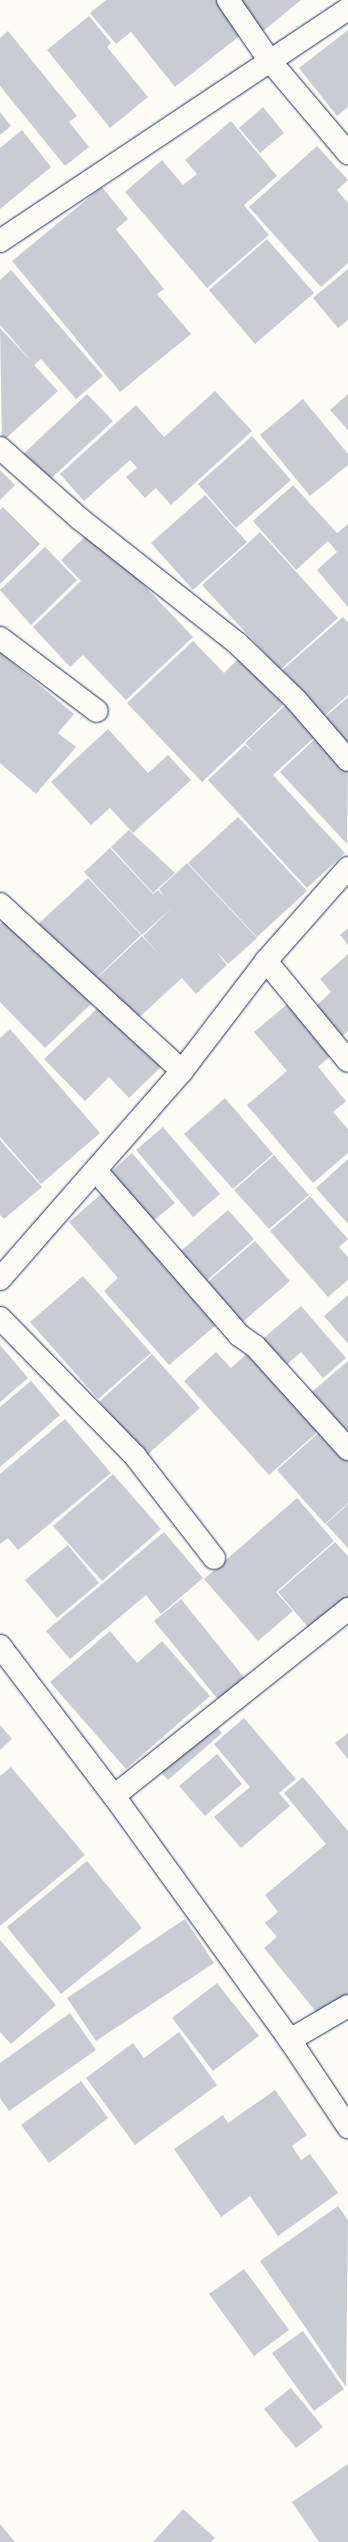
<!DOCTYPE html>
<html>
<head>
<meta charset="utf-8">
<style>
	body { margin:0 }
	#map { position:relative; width:348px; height:2542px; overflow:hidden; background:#fdfcf7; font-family:"Architects Daughter",sans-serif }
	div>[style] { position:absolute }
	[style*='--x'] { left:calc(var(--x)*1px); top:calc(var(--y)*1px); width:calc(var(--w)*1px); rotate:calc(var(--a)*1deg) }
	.building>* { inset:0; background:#c9ccd3 }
	.roads { filter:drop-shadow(0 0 1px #1b2f5e) drop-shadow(0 0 1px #1b2f5e) }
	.minor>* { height:22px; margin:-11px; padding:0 11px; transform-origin:11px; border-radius:11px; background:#fdfcf7 }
	.secondary>* { height:22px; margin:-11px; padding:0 11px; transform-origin:11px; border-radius:11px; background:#fdfcf7 }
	span { translate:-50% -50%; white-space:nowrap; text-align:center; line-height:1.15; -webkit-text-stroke:3px #fdfcf7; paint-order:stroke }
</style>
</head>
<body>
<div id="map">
	<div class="building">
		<div style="clip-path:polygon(106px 0,223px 0,247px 30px,175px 87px,131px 32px,116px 44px,90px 13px)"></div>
		<div style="clip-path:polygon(236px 0,301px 0,262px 32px)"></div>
		<div style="clip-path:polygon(89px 16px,111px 43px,107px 47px,148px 97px,110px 128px,47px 50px)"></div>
		<div style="clip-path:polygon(348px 30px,348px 107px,337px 116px,299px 68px)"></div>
		<div style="clip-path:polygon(8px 31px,77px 116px,69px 122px,89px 147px,65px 166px,0 86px,0 38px)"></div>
		<div style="clip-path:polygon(263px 107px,284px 133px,260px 153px,239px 128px)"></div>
		<div style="clip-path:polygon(0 112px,11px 126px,0 135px)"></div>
		<div style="clip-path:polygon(231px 121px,277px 176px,244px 205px,269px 235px,207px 288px,125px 192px,162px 160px,183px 185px,197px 174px,185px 160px)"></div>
		<div style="clip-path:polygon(22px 130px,51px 167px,0 209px,0 148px)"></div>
		<div style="clip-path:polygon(317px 146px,348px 180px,337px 190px,348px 203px,348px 263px,321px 287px,249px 207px)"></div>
		<div style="clip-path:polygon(102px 187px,128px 219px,116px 229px,164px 289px,157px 294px,191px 334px,120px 392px,12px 261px)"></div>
		<div style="clip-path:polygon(267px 239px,314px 293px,255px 344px,209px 290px)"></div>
		<div style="clip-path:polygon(348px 269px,348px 320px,338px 328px,313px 298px)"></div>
		<div style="clip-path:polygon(11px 270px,103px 376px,76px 399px,41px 359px,34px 365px,58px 391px,2px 442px,0 328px,33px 363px,0 325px,0 280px)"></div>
		<div style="clip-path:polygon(215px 391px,252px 431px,171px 505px,156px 488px,145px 498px,126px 477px,137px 468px,130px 460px,84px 501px,60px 474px,136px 405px,164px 437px)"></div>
		<div style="clip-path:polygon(87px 394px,113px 421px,44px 485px,19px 458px)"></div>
		<div style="clip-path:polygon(348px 394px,348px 430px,330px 410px)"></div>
		<div style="clip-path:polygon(303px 399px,348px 454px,348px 465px,310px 496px,260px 435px)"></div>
		<div style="clip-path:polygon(252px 436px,291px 480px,236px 528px,198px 484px)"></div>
		<div style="clip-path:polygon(0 470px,15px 485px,0 500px)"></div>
		<div style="clip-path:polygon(293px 485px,337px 533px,348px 524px,348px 607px,317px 570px,337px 552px,328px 541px,296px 570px,253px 521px)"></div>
		<div style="clip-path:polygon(205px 495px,247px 542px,193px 590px,151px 543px)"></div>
		<div style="clip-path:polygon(3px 507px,40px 544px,0 584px,0 510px)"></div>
		<div style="clip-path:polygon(92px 530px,193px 637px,126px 700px,83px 655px,70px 667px,33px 627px,81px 581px,61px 560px)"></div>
		<div style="clip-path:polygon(260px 532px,338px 618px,280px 670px,202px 585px)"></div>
		<div style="clip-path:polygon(45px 547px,77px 580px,31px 625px,0 590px)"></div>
		<div style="clip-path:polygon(343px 617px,348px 622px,348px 695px,322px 718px,281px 671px)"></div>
		<div style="clip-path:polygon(193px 641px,224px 673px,240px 657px,284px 704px,202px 782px,127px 703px)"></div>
		<div style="clip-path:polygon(0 652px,74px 714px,58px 733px,76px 747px,36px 794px,0 763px)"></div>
		<div style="clip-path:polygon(348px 697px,348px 748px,323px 719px)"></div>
		<div style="clip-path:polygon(289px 702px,318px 734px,273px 775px,345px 853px,307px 888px,208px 780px,245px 745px,253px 752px,245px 743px)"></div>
		<div style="clip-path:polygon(108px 729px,148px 773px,168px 755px,191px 780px,133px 833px,110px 808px,91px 825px,51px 782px)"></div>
		<div style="clip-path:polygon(319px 735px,348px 766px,347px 844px,280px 772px)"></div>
		<div style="clip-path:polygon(238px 817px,307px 891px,257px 937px,188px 863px)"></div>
		<div style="clip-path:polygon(129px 830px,175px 873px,153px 893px,111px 847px)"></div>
		<div style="clip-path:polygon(110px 848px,153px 894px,158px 890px,164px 896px,159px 889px,187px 863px,257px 938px,228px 964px,214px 949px,227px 965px,196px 994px,182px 978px,133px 1023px,94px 981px,142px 936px,161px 956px,143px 936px,174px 906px,142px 935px,84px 872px)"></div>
		<div style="clip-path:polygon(88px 878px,141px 935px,91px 983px,37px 925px)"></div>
		<div style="clip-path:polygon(7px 917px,91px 1004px,45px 1048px,0 1002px,0 924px)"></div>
		<div style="clip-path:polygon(348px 928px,348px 945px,340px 935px)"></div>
		<div style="clip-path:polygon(348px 954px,348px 1031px,342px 1036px,316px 1006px,331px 992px,320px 979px)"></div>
		<div style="clip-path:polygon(291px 1001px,335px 1052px,318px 1067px,346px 1101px,333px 1112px,348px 1129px,348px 1153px,313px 1183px,247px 1105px,287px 1071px,254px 1032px)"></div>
		<div style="clip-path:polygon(102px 1004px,162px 1066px,129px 1098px,109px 1077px,85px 1101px,44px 1059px)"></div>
		<div style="clip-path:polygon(10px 1029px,100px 1133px,41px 1184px,0 1137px,0 1038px)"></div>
		<div style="clip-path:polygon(225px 1098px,273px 1154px,233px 1189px,184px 1134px)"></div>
		<div style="clip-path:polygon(163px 1127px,220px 1194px,193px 1217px,136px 1150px)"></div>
		<div style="clip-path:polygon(0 1140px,42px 1187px,4px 1219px,0 1215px)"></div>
		<div style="clip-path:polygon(132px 1153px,175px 1203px,147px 1226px,105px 1177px)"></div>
		<div style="clip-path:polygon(274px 1155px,309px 1195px,269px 1229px,234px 1190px)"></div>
		<div style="clip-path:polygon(348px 1159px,348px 1224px,316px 1188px)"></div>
		<div style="clip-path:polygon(107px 1189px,222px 1320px,169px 1365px,104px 1291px,118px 1278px,69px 1222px)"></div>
		<div style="clip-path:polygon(310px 1196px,348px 1239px,339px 1247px,348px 1257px,348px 1280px,328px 1297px,270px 1231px)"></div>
		<div style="clip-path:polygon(228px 1210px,254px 1239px,201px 1286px,175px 1256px)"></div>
		<div style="clip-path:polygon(255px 1241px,290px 1281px,237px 1327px,202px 1287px)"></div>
		<div style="clip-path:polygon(83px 1276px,151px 1353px,98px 1399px,30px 1322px)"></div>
		<div style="clip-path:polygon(348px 1295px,348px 1344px,324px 1316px)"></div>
		<div style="clip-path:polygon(301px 1306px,346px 1358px,323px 1378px,301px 1352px,282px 1369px,259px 1342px)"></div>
		<div style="clip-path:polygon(0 1345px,28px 1378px,0 1402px)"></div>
		<div style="clip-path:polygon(251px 1350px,322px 1428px,269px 1475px,184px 1381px,216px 1352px,231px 1368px)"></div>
		<div style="clip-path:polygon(152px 1354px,200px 1408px,147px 1455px,99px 1402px)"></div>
		<div style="clip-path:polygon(348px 1361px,348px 1441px,307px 1396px)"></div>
		<div style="clip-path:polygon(31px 1381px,60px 1415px,0 1467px,0 1407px)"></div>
		<div style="clip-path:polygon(65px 1419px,111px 1473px,18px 1550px,8px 1538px,0 1544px,0 1474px)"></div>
		<div style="clip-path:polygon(324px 1428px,348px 1455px,348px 1503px,325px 1524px,277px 1470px)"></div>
		<div style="clip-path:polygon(113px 1474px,161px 1529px,102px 1581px,53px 1526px)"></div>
		<div style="clip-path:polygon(297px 1498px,334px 1541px,276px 1592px,293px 1611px,258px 1641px,204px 1579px)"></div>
		<div style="clip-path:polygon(348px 1504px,348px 1548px,326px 1524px)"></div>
		<div style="clip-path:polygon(164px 1532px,203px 1578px,161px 1614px,146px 1595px,70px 1659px,46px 1631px)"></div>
		<div style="clip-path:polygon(335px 1542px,348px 1556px,348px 1600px,312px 1632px,278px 1592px)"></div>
		<div style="clip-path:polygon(68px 1545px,99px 1583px,57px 1618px,25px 1580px)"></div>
		<div style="clip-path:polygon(181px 1599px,247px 1681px,221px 1703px,154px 1621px)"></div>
		<div style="clip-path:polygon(110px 1631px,137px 1663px,162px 1641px,210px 1696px,126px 1769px,50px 1682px)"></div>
		<div style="clip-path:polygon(244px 1718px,296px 1779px,279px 1793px,290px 1806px,241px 1848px,214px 1817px,250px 1787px,214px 1744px)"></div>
		<div style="clip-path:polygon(212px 1722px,222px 1733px,168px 1780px,158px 1769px)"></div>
		<div style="clip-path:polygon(0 1725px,12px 1739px,0 1750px)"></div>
		<div style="clip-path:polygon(348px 1733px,348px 1759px,335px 1743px)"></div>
		<div style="clip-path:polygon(217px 1754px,242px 1784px,205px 1816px,179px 1786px)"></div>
		<div style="clip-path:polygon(11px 1767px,85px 1855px,0 1926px,0 1776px)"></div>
		<div style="clip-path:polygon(303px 1777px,348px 1831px,348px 1996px,321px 2018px,264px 1948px,277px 1937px,265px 1923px,278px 1912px,265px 1895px,326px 1844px,284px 1793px)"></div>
		<div style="clip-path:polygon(87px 1861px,142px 1928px,61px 1994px,7px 1927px)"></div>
		<div style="clip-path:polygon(185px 1919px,214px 1963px,96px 2041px,67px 1998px)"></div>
		<div style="clip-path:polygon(0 1940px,56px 2005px,11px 2044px,0 2032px)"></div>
		<div style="clip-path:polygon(217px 1983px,259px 2036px,213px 2071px,172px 2018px)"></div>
		<div style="clip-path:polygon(70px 2013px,96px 2050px,9px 2111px,0 2098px,0 2063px)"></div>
		<div style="clip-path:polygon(179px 2032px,217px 2085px,135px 2145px,86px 2078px,133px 2043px,144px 2058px)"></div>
		<div style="clip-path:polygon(81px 2081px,108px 2118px,49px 2163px,21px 2125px)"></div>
		<div style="clip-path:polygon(275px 2090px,307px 2135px,292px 2146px,301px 2160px,310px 2154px,338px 2193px,278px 2236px,250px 2196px,221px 2217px,174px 2149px,223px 2115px,228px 2123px)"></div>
		<div style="clip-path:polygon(338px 2206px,348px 2220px,346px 2387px,260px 2261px)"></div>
		<div style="clip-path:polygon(244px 2269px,289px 2330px,254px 2356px,209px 2294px)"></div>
		<div style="clip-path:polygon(303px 2331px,344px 2389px,314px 2411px,272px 2353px)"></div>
		<div style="clip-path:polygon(291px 2388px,323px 2427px,296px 2448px,264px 2409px)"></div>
		<div style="clip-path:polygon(348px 2464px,348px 2542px,319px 2542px,292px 2502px)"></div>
		<div style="clip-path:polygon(183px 2509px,215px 2538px,211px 2542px,153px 2542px)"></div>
		<div style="clip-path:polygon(0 2524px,15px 2542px,0 2542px)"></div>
	</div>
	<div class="roads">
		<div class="minor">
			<div style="--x:228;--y:0;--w:74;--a:55.5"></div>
			<div style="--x:270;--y:61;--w:121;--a:49.7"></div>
			<div style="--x:0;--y:241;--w:418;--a:-33.7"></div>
			<div style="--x:0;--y:448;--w:107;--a:41.6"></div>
			<div style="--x:80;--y:519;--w:200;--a:38.3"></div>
			<div style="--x:237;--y:643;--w:82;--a:44"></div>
			<div style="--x:296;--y:700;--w:79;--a:49.1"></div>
			<div style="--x:0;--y:638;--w:121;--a:37"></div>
			<div style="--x:0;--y:904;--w:247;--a:42.5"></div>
			<div style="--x:266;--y:961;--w:129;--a:50.6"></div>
			<div style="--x:97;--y:1172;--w:216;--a:48.9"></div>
			<div style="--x:239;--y:1335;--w:19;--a:35"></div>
			<div style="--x:255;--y:1346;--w:139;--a:47.9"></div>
			<div style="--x:0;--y:1279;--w:276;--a:-48.8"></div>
			<div style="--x:182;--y:1071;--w:138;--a:-52.6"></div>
			<div style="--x:266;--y:961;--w:124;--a:-48.6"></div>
			<div style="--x:0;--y:1318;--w:193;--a:45.6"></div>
			<div style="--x:135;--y:1456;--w:129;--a:52.2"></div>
			<div style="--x:114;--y:1796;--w:300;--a:-38.6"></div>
			<div style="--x:290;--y:2040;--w:67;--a:-30.4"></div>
		</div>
		<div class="secondary">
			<div style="--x:0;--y:1646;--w:188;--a:52.8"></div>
			<div style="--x:114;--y:1796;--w:301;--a:54.2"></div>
			<div style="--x:290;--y:2040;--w:105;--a:56.3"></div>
		</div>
	</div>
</div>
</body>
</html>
